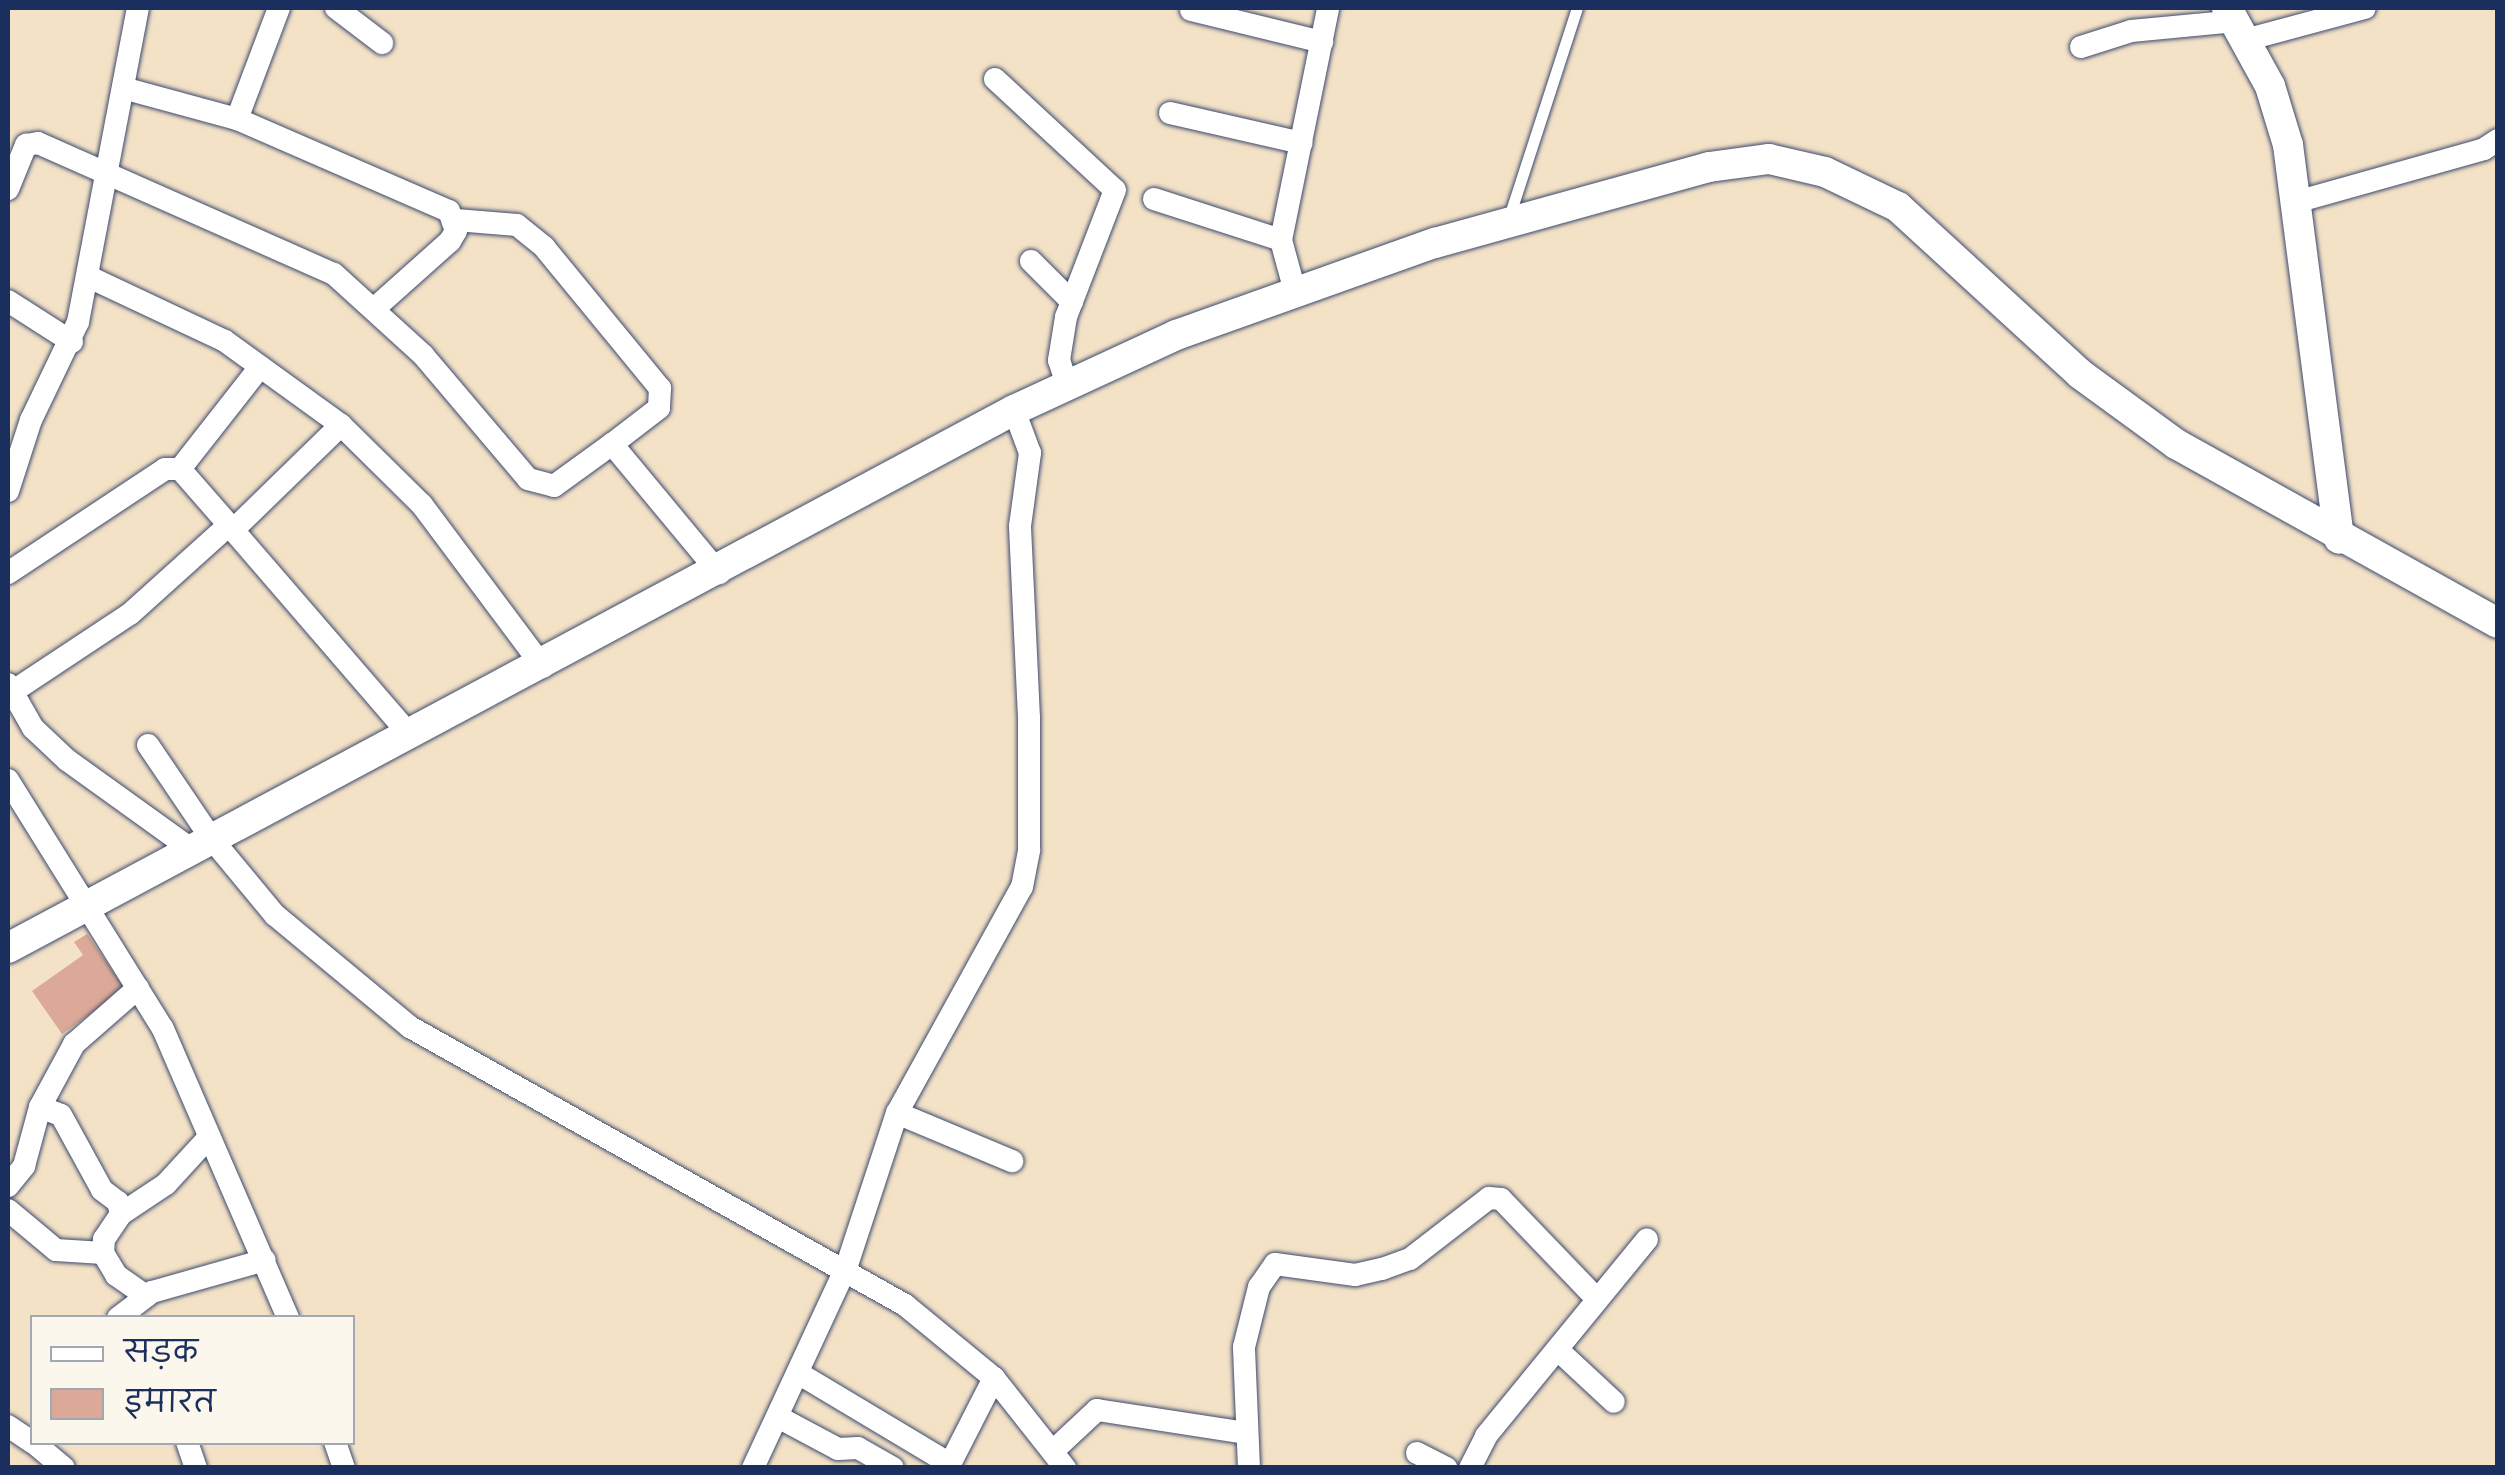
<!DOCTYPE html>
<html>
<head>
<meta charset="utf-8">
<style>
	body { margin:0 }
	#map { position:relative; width:2505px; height:1475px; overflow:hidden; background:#f4e2c7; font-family:Caveat,"Playpen Sans Deva",sans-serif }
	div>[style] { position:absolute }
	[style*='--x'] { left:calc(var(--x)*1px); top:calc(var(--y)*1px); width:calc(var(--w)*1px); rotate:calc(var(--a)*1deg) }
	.building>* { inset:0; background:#dca998 }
	.roads { filter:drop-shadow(0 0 2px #3c4a6e) drop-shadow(0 0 2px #3c4a6e) }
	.service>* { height:11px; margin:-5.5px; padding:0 5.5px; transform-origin:5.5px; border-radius:5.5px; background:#fff }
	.minor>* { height:22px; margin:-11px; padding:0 11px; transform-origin:11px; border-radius:11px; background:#fff }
	.secondary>* { height:30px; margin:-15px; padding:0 15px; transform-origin:15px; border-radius:15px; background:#fff }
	span { translate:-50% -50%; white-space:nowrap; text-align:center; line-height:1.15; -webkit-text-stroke:8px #fbf7ec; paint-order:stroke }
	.frame { position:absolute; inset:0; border:10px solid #1b2f5e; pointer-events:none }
	.legend { position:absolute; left:30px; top:1315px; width:325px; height:130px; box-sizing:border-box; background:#fbf7ec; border:2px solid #a1a7b3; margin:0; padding:12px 18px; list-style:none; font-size:30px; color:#1b2f5e }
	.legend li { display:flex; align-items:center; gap:20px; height:50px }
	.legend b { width:50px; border:2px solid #a1a7b3 }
</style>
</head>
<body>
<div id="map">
	<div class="building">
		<div style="clip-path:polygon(87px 934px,125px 989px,62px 1034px,32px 991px,83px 955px,74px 942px)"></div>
	</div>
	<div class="roads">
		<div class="service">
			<div style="--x:1509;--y:217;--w:220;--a:-72"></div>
		</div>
		<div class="minor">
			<div style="--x:336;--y:8;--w:58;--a:37.3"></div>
			<div style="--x:1191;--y:10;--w:135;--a:13.7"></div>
			<div style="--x:2249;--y:39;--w:120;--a:-15"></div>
			<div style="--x:2081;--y:47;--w:52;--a:-17.7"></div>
			<div style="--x:2131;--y:31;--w:105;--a:-5.4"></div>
			<div style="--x:995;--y:79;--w:163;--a:42.8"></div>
			<div style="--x:1115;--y:190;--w:136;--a:111.1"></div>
			<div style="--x:1066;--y:317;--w:44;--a:99.2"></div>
			<div style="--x:1059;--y:360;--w:29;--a:72"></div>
			<div style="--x:123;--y:88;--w:118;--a:15.2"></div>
			<div style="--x:237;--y:119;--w:231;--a:23.5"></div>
			<div style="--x:449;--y:211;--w:21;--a:71"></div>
			<div style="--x:456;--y:231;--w:12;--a:121"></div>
			<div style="--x:450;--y:241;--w:101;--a:138.2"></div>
			<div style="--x:1170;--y:113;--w:135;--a:12.8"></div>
			<div style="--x:237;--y:119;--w:119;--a:-69.3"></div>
			<div style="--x:8;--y:189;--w:48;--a:-67.8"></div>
			<div style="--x:26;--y:145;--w:12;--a:-9"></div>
			<div style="--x:38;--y:143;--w:324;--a:23.9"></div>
			<div style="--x:334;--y:274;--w:120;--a:42.3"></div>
			<div style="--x:423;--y:355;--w:162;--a:49.7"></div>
			<div style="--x:528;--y:479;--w:27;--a:15"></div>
			<div style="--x:554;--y:486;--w:72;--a:-35.9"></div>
			<div style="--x:612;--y:444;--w:168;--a:50.3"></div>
			<div style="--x:1154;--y:199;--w:133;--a:17.9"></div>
			<div style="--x:2296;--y:202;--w:195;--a:-15.7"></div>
			<div style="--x:2484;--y:149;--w:17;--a:-33"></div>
			<div style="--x:456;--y:220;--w:61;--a:4.7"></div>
			<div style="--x:517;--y:225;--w:35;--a:39"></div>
			<div style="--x:544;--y:247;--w:183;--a:50.6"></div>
			<div style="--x:660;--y:388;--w:20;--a:93"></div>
			<div style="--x:659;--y:408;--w:59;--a:142.5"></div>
			<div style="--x:1031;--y:261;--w:58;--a:45"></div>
			<div style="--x:89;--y:277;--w:150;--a:25.2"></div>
			<div style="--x:225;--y:341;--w:143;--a:35.9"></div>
			<div style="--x:341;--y:425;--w:114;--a:44.6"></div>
			<div style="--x:422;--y:505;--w:202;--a:53.2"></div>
			<div style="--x:1296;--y:295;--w:57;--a:-105.3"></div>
			<div style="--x:1281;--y:240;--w:237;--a:-78.5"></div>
			<div style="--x:8;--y:301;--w:76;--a:32.6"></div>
			<div style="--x:341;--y:425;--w:151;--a:135.8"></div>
			<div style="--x:233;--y:530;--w:272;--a:49.2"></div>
			<div style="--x:180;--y:469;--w:130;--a:-51.9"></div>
			<div style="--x:8;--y:491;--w:75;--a:-72.1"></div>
			<div style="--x:31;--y:420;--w:109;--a:-64.4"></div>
			<div style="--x:78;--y:322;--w:320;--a:-79.2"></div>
			<div style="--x:8;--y:573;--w:188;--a:-33.5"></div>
			<div style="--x:165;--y:469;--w:15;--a:0"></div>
			<div style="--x:180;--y:469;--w:74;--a:48.8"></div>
			<div style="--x:8;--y:684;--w:51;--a:60.4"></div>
			<div style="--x:33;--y:728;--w:47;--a:43.3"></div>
			<div style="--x:67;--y:760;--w:149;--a:35.7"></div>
			<div style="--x:12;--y:692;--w:141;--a:-33.5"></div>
			<div style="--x:130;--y:614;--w:133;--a:-42"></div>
			<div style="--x:229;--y:525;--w:6;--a:51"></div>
			<div style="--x:148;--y:745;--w:112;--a:55.9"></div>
			<div style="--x:211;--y:838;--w:100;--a:50.3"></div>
			<div style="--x:275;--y:915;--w:175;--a:39.7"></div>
			<div style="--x:410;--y:1027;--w:568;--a:29.32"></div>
			<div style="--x:905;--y:1305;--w:115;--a:39.4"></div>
			<div style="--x:994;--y:1378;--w:115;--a:51.7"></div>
			<div style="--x:8;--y:780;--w:293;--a:58.1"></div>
			<div style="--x:163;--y:1029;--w:315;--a:66.6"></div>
			<div style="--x:40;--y:1107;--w:22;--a:21"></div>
			<div style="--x:61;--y:1115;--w:85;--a:61.3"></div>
			<div style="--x:102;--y:1190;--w:20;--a:37"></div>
			<div style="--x:118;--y:1202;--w:12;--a:76"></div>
			<div style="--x:121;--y:1214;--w:30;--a:124"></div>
			<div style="--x:104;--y:1239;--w:14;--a:94"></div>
			<div style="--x:103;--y:1253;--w:26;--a:59"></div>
			<div style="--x:116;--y:1275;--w:37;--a:35"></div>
			<div style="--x:897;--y:1113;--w:125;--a:22.7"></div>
			<div style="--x:8;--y:1186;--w:26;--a:-51"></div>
			<div style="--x:24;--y:1166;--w:61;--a:-74.8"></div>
			<div style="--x:40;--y:1107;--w:72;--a:-61.6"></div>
			<div style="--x:74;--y:1044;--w:85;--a:-41.2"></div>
			<div style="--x:8;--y:1210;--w:62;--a:39.8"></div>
			<div style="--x:56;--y:1250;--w:47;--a:3.7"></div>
			<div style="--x:121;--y:1214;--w:54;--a:-33.7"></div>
			<div style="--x:166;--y:1184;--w:64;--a:-47.5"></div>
			<div style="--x:118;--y:1318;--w:43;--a:-37.4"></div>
			<div style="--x:152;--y:1292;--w:117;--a:-15.8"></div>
			<div style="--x:1558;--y:1350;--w:76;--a:42.9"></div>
			<div style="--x:798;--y:1373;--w:177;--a:30.9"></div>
			<div style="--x:778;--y:1417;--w:68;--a:28.1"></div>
			<div style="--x:838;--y:1449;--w:20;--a:-3"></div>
			<div style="--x:858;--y:1448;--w:40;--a:29.7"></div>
			<div style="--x:8;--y:1426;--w:29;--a:34"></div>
			<div style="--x:33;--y:1442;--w:40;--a:40"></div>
			<div style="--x:187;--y:1442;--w:28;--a:71"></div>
			<div style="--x:335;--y:1442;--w:28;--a:71"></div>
			<div style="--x:1053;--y:1451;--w:60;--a:-43"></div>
			<div style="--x:1097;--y:1410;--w:150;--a:8.8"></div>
			<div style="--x:1417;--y:1453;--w:33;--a:27"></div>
			<div style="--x:753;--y:1468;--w:221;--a:-65.1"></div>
			<div style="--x:846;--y:1268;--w:163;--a:-71.8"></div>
			<div style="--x:897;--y:1113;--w:258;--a:-61.1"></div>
			<div style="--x:1022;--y:887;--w:38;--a:-79"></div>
			<div style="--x:1029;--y:850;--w:132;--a:-90"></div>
			<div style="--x:1029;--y:718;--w:192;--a:-92.7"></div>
			<div style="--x:1020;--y:526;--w:74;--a:-82.2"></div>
			<div style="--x:1030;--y:453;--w:46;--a:-110.4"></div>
			<div style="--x:948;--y:1468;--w:101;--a:-62.9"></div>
			<div style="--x:1249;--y:1468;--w:121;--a:-92.4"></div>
			<div style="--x:1244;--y:1347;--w:62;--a:-76"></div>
			<div style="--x:1259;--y:1287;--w:28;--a:-55"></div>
			<div style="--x:1275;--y:1264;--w:81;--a:7.8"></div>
			<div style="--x:1355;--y:1275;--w:28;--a:-13"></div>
			<div style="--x:1382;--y:1269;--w:30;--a:-20"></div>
			<div style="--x:1410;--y:1259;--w:100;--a:-37.7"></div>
			<div style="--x:1489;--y:1198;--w:12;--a:5"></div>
			<div style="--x:1501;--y:1199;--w:136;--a:46.2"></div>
			<div style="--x:1470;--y:1468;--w:36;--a:-63"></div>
			<div style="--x:1486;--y:1436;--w:254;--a:-50.7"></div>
		</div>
		<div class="secondary">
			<div style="--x:2227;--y:8;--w:89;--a:61.1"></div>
			<div style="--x:2270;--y:86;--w:62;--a:73"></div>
			<div style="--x:2288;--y:145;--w:397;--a:82.6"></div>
			<div style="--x:8;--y:948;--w:1141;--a:-28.14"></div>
			<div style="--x:1014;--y:410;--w:179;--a:-24.8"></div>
			<div style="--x:1176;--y:335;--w:275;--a:-19.6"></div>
			<div style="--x:1435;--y:243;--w:284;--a:-15.5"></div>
			<div style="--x:1709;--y:167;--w:61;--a:-7.6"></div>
			<div style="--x:1769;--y:159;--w:57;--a:13.1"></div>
			<div style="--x:1825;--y:172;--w:81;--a:25.6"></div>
			<div style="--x:1898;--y:207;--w:247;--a:42.5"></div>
			<div style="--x:2080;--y:374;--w:119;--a:36.1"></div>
			<div style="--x:2176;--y:444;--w:368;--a:29.1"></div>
		</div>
	</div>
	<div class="frame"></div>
	<ul class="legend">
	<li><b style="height:12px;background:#fff"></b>सड़क</li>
	<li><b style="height:28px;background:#dca998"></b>इमारत</li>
	</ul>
</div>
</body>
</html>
